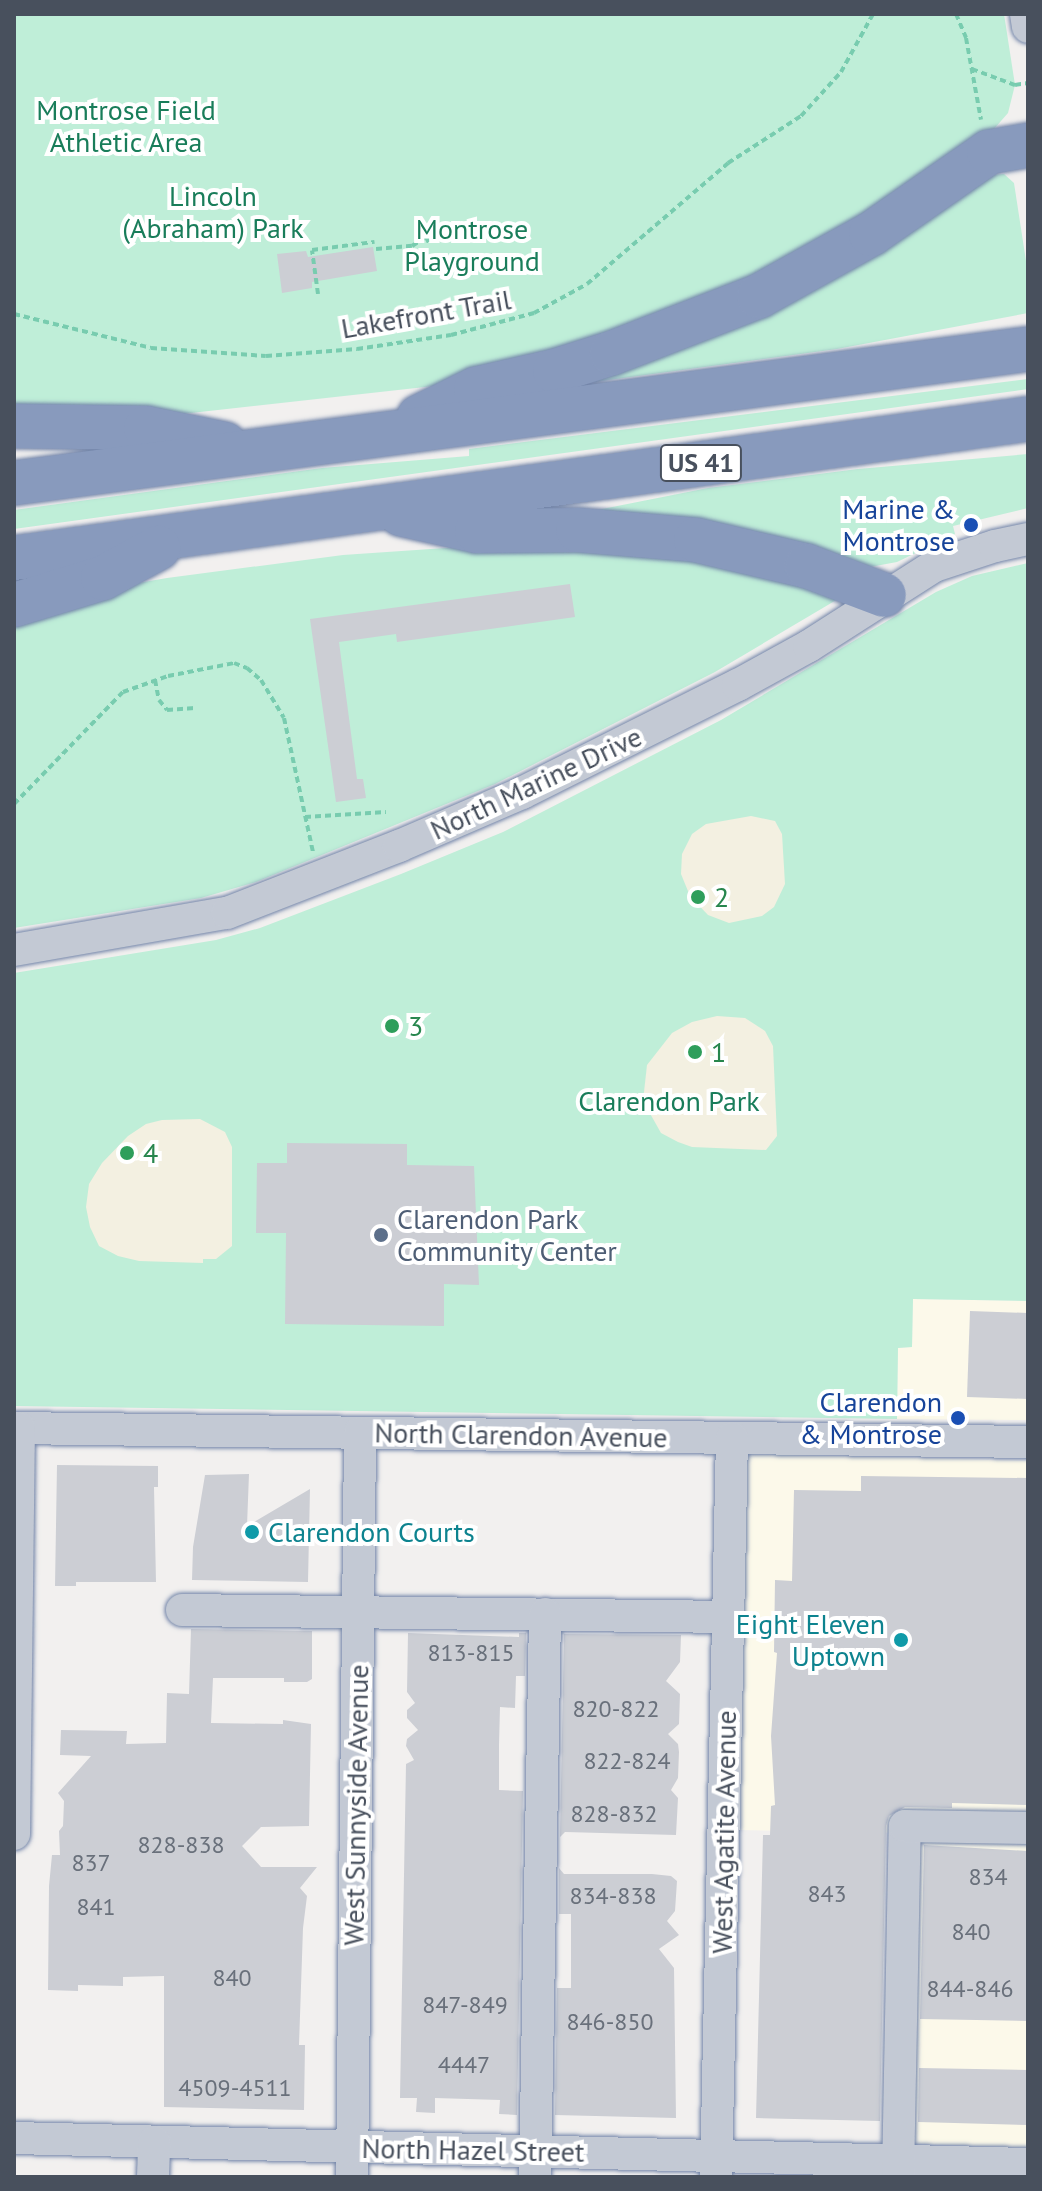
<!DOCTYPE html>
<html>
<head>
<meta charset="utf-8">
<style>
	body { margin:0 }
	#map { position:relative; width:1042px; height:2191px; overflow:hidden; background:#f2f0ef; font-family:"PT Sans",sans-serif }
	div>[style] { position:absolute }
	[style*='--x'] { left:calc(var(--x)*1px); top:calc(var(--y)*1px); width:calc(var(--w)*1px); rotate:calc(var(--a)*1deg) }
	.commercial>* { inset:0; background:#fcf9ea }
	.green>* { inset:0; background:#bfeed8 }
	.sand>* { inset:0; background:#f3f0e1 }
	.building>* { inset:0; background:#ccced4 }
	.path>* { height:4px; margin-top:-2px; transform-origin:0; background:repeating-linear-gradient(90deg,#78ccaf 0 6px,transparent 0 10px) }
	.roads { filter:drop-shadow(0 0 2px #7385a9) drop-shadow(0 0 2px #7385a9) }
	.minor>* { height:32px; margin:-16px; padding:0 16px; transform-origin:16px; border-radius:16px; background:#c3c9d4 }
	.highway>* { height:44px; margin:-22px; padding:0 22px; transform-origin:22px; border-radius:22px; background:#889abd }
	.dots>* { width:22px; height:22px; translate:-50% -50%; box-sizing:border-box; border:4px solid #fff; border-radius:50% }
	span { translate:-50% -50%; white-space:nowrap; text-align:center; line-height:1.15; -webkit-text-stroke:8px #fff; paint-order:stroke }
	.number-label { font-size:24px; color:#69707b }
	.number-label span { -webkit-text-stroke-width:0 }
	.shield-label span { padding:2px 6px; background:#fff; border:2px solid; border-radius:6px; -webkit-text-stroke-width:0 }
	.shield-label { font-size:26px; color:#48505d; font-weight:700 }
	.park-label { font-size:28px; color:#197d5a }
	.street-label { font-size:28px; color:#48505d }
	.transit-label { font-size:28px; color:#164399 }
	.right { translate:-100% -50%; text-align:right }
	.leisure-label { font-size:28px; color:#27864d }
	.left { translate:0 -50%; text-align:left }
	.service-label { font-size:28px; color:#4e5e75 }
	.culture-label { font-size:28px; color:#0d838f }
	.frame { position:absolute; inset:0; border:16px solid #48505d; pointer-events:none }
</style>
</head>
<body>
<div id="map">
	<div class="commercial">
		<div style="clip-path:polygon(913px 1299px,1028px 1301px,1028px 1420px,897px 1419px,898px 1348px,912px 1347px)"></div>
		<div style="clip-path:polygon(747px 1454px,1028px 1461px,1028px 2148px,902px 2143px,908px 1833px,739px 1830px)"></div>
	</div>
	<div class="green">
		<div style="clip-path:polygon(14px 14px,1004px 14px,1015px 85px,1008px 113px,994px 129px,771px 275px,461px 383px,155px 417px,14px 415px)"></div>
		<div style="clip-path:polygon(1004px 174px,1014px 183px,1028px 274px,1028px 313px,837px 349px,564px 386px,989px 175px)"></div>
		<div style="clip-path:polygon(1028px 379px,1028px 389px,14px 529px,14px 510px,322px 468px,469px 456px,469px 449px)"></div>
		<div style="clip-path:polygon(1028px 454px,1028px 508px,953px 526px,955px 534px,897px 562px,859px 569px,577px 514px,708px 488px,858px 469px)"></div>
		<div style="clip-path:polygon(504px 544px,710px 556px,838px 599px,715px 672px,495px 784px,256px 882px,201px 898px,14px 928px,14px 618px,115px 587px,167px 578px,343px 555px)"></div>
		<div style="clip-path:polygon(1028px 563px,1028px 1301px,913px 1299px,912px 1347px,898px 1348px,897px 1419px,14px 1406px,14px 973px,216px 940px,260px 928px,401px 874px,503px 832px,721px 720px,936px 592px,972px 576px)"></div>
	</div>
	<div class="sand">
		<div style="clip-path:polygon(751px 816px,775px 821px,782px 834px,785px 884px,774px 907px,762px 916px,729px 923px,708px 915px,690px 896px,681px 874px,682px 854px,692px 834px,706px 824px)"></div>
		<div style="clip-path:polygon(717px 1016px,745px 1018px,765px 1031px,773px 1046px,777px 1136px,766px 1150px,692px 1147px,678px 1142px,661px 1133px,643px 1101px,647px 1065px,672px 1033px,692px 1022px)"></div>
		<div style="clip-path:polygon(200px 1119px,225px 1132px,232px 1147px,232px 1246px,216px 1259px,203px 1259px,203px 1263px,139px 1261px,118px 1256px,99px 1246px,90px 1227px,86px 1207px,89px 1184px,102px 1163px,128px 1136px,146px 1124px,162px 1120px)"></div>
	</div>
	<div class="building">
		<div style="clip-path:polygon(373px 247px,377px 271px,312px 282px,312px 288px,282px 293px,277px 254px,306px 251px,308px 257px)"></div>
		<div style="clip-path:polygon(570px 584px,575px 617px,397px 642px,396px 634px,339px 642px,357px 779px,363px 779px,366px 798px,336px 802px,310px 619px)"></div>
		<div style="clip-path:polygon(287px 1143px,407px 1144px,407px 1165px,474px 1166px,479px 1285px,444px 1284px,444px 1326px,285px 1324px,286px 1233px,256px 1233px,257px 1163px,287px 1163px)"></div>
		<div style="clip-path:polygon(970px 1311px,1028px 1313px,1028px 1399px,967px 1397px)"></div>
		<div style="clip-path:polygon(57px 1465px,158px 1466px,158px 1487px,154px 1487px,156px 1582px,76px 1582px,76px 1586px,55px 1586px)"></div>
		<div style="clip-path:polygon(249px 1474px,247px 1526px,310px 1489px,308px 1582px,192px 1580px,193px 1547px,205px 1475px)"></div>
		<div style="clip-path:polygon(861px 1476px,1028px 1478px,1028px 1805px,952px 1803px,952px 1808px,905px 1807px,889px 1816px,886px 1826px,880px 2121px,756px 2118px,763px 1835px,770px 1835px,771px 1806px,775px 1805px,771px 1736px,777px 1653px,774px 1652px,775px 1580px,792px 1581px,794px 1490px,861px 1491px)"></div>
		<div style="clip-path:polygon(191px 1629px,312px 1631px,312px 1679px,307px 1682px,284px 1682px,284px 1678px,213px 1678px,211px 1723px,283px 1724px,283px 1720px,311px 1724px,309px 1826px,261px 1827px,242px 1846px,261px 1867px,317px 1867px,300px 1888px,307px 1896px,303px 1928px,299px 2045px,305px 2045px,304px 2110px,164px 2107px,164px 1976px,123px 1977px,123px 1986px,78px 1985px,78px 1991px,48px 1990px,49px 1886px,52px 1855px,60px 1855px,59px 1831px,63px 1826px,64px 1801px,58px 1793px,91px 1756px,60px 1755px,61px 1730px,127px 1731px,126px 1744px,166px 1743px,167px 1693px,189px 1694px)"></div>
		<div style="clip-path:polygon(408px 1633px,519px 1637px,519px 1633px,526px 1633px,525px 1676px,516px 1676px,515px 1708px,500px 1707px,499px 1745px,499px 1790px,523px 1791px,517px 2115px,499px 2114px,500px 2100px,435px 2098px,435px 2113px,416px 2112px,417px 2098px,400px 2098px,406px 1764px,414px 1760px,406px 1746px,407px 1739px,418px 1730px,407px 1718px,407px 1710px,415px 1703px,407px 1692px)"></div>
		<div style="clip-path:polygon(564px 1634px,681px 1635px,680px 1662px,666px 1681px,680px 1694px,679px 1724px,668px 1734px,678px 1744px,679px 1752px,678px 1778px,671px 1790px,678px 1798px,676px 1835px,565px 1832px,560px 1837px)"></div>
		<div style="clip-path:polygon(924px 1845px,1028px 1851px,1028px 2021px,920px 2019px)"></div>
		<div style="clip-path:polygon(559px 1868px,564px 1874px,652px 1874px,671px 1876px,677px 1881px,675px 1911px,667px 1921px,679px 1935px,659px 1949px,674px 1968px,676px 2118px,555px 2115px,557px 1988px,571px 1988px,571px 1914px,559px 1914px)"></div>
		<div style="clip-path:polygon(919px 2068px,1028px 2070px,1028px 2125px,918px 2122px)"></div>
	</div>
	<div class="path">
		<div style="--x:956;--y:14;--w:26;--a:67"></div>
		<div style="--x:966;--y:38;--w:83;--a:79.6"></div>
		<div style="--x:912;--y:15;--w:1;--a:-45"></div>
		<div style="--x:972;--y:69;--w:46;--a:20.4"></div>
		<div style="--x:1015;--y:85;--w:13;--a:-9"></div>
		<div style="--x:376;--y:249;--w:36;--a:-5"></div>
		<div style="--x:412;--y:246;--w:17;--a:-33"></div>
		<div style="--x:426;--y:237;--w:7;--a:63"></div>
		<div style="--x:318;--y:294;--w:44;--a:-97.8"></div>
		<div style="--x:312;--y:250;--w:63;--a:-7.4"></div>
		<div style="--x:14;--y:314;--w:141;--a:13.9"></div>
		<div style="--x:151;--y:348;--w:115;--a:4"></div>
		<div style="--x:266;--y:356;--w:91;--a:-4.4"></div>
		<div style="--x:357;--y:349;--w:95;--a:-8.5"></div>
		<div style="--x:451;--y:335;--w:86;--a:-14.8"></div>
		<div style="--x:534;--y:313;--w:60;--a:-28.7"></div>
		<div style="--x:587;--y:284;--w:186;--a:-40.6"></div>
		<div style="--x:728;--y:163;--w:87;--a:-32.8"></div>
		<div style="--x:801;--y:116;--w:59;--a:-47.7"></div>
		<div style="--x:841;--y:72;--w:66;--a:-61.1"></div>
		<div style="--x:155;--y:680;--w:20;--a:79"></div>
		<div style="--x:159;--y:700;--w:13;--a:51"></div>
		<div style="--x:167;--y:710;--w:28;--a:-4"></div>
		<div style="--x:14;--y:804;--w:156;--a:-45.8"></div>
		<div style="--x:123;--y:692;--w:48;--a:-19.6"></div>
		<div style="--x:168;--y:676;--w:67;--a:-11.1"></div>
		<div style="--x:234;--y:663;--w:14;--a:21"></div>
		<div style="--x:247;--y:668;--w:18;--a:41"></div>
		<div style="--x:261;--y:680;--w:44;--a:58.8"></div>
		<div style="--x:284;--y:718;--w:137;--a:77.8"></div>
		<div style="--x:305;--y:817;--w:81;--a:-3.5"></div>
	</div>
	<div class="roads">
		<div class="minor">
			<div style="--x:1026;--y:14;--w:13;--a:81"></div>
			<div style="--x:14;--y:950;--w:216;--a:-9.9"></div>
			<div style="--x:227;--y:913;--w:185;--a:-21.3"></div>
			<div style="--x:399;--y:846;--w:134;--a:-23.3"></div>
			<div style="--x:522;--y:793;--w:241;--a:-26.6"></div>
			<div style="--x:738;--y:685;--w:81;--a:-28.8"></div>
			<div style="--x:809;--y:646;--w:148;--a:-32.6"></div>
			<div style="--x:934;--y:566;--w:64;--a:-18.2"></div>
			<div style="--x:995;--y:546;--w:34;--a:-12"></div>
			<div style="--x:14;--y:1428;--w:1014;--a:0.79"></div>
			<div style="--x:182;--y:1610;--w:546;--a:0.73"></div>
			<div style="--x:14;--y:1834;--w:406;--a:-89.3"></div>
			<div style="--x:14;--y:2138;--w:1014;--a:1.47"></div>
			<div style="--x:153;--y:2177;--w:35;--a:-88"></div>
			<div style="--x:352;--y:2177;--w:744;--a:-89.38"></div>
			<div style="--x:535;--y:2177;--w:563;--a:-88.98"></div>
			<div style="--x:716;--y:2177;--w:739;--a:-88.76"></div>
			<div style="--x:898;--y:2177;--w:351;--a:-88.9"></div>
			<div style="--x:905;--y:1826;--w:123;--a:0.9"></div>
		</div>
		<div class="highway">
			<div style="--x:419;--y:417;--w:64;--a:-26.2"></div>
			<div style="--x:476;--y:389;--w:81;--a:-12.8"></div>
			<div style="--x:555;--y:371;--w:60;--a:-17.5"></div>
			<div style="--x:612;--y:353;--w:158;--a:-21.2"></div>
			<div style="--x:759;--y:296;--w:128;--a:-29"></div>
			<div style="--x:871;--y:234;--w:144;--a:-34.8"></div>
			<div style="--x:989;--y:152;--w:40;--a:-10"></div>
			<div style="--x:14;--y:426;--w:132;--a:0.9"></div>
			<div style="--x:146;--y:428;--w:80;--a:11.6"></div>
			<div style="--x:14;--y:483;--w:1023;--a:-7.53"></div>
			<div style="--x:401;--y:514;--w:78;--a:12.6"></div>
			<div style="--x:477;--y:531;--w:101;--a:-0.6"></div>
			<div style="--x:578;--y:530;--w:118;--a:4.8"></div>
			<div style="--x:696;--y:540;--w:114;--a:13.2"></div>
			<div style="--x:807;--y:566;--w:82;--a:20.6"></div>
			<div style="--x:14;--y:558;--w:1023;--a:-7.81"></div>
			<div style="--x:14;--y:605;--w:93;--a:-16.9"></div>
			<div style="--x:103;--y:578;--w:63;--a:-28.6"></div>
		</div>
	</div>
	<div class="dots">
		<div style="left:971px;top:525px;background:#1a4fb4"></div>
		<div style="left:698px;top:897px;background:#2e9e5b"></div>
		<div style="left:392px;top:1026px;background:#2e9e5b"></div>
		<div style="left:695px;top:1052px;background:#2e9e5b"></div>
		<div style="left:127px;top:1153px;background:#2e9e5b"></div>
		<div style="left:381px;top:1235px;background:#5c6f8a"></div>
		<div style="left:958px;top:1418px;background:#1a4fb4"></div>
		<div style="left:252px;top:1532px;background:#0f9aa8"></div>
		<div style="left:901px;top:1640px;background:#0f9aa8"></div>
	</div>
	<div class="number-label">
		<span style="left:471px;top:1653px">813-815</span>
		<span style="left:616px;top:1709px">820-822</span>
		<span style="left:627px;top:1761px">822-824</span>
		<span style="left:614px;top:1814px">828-832</span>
		<span style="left:181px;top:1845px">828-838</span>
		<span style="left:91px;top:1863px">837</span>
		<span style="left:988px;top:1877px">834</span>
		<span style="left:827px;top:1894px">843</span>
		<span style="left:613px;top:1896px">834-838</span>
		<span style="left:96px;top:1907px">841</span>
		<span style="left:971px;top:1932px">840</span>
		<span style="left:232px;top:1978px">840</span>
		<span style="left:970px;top:1989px">844-846</span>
		<span style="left:465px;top:2005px">847-849</span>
		<span style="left:610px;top:2022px">846-850</span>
		<span style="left:464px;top:2065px">4447</span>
		<span style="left:235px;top:2088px">4509-4511</span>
	</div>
	<div class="shield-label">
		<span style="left:701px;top:463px">US 41</span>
	</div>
	<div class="park-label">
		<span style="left:126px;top:126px">Montrose Field<br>Athletic Area</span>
		<span style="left:213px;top:212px">Lincoln<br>(Abraham) Park</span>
		<span style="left:472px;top:245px">Montrose<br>Playground</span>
		<span style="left:669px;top:1101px">Clarendon Park</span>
	</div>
	<div class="street-label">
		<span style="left:426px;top:314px;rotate:-10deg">Lakefront Trail</span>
		<span style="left:536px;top:783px;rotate:-25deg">North Marine Drive</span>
		<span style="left:521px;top:1435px;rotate:1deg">North Clarendon Avenue</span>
		<span style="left:356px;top:1805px;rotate:-89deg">West Sunnyside Avenue</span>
		<span style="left:724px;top:1832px;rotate:-89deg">West Agatite Avenue</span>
		<span style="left:473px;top:2150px;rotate:1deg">North Hazel Street</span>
	</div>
	<div class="transit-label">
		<span class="right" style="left:955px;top:525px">Marine &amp;<br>Montrose</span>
		<span class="right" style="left:942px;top:1418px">Clarendon<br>&amp; Montrose</span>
	</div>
	<div class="leisure-label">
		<span class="left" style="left:714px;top:897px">2</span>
		<span class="left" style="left:408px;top:1026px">3</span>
		<span class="left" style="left:711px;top:1052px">1</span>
		<span class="left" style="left:143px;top:1153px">4</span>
	</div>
	<div class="service-label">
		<span class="left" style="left:397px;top:1235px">Clarendon Park<br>Community Center</span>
	</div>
	<div class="culture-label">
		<span class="left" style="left:268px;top:1532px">Clarendon Courts</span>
		<span class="right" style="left:885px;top:1640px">Eight Eleven<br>Uptown</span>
	</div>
	<div class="frame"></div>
</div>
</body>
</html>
